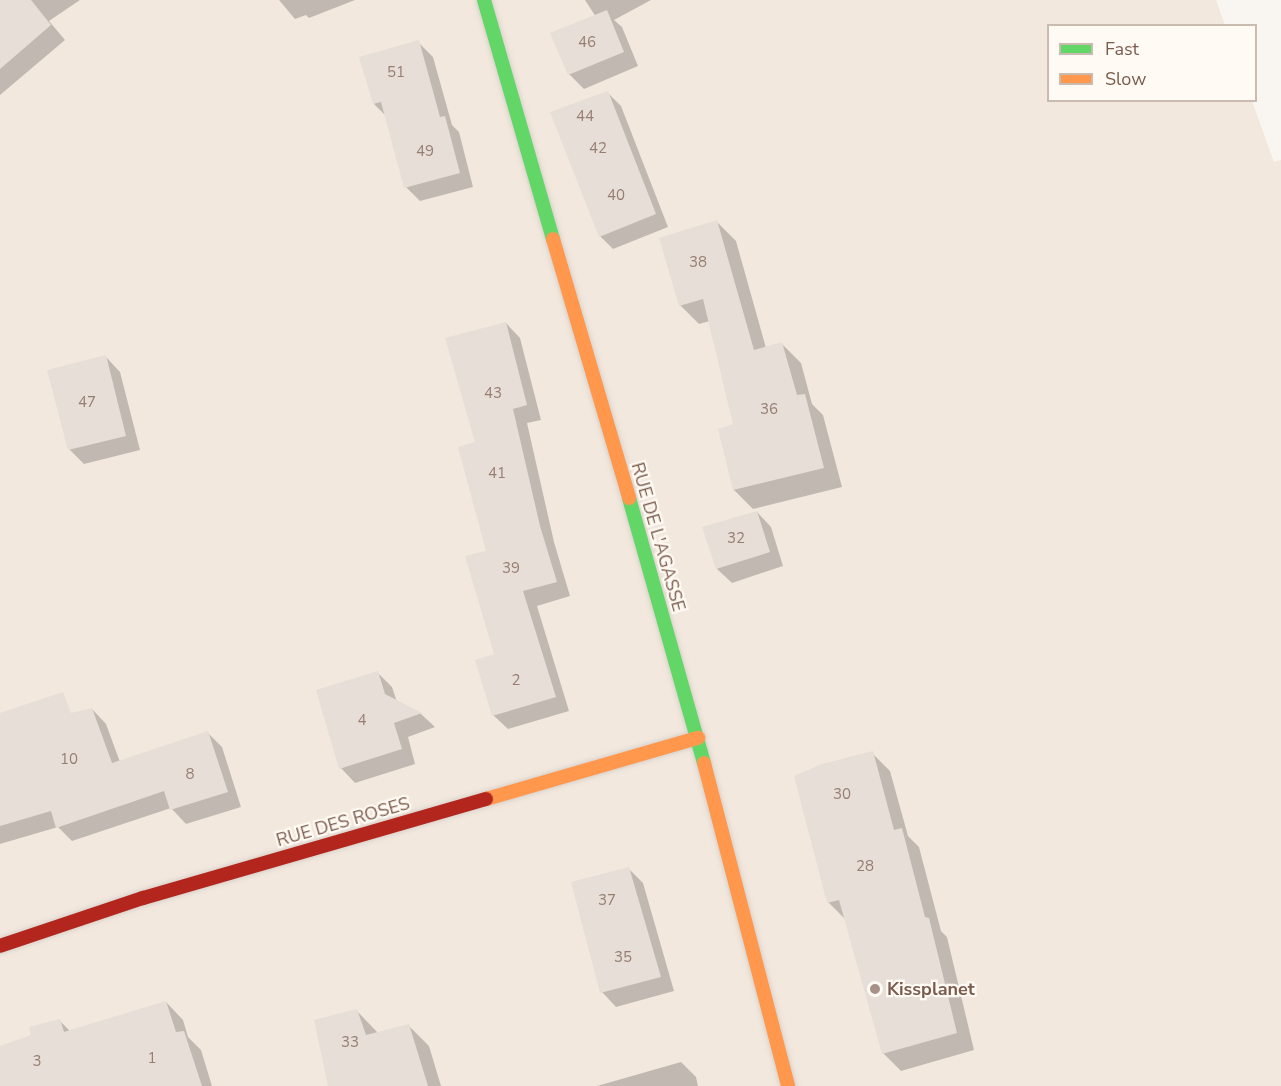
<!DOCTYPE html>
<html>
<head>
<meta charset="utf-8">
<style>
	body { margin:0 }
	#map { position:relative; width:1281px; height:1086px; overflow:hidden; background:#f9f5f0; font-family:"Nunito Sans",sans-serif }
	div>[style] { position:absolute }
	[style*='--x'] { left:calc(var(--x)*1px); top:calc(var(--y)*1px); width:calc(var(--w)*1px); rotate:calc(var(--a)*1deg) }
	.residential>* { inset:0; background:#f2e8de }
	.shadow>* { inset:0; background:#0003 }
	.building>* { inset:0; background:#e6ded7 }
	.roads { filter:drop-shadow(0 0 2px #d9d2cb) drop-shadow(0 0 2px #d9d2cb) }
	.fast>* { height:14px; margin:-7px; padding:0 7px; transform-origin:7px; border-radius:7px; background:#63d668 }
	.slow>* { height:14px; margin:-7px; padding:0 7px; transform-origin:7px; border-radius:7px; background:#ff974d }
	.jam>* { height:14px; margin:-7px; padding:0 7px; transform-origin:7px; border-radius:7px; background:#b3261e }
	.dots>* { width:16px; height:16px; translate:-50% -50%; box-sizing:border-box; border:3px solid #fffaf3; border-radius:50% }
	span { translate:-50% -50%; white-space:nowrap; text-align:center; line-height:1.15; -webkit-text-stroke:4.5px #fffaf3; paint-order:stroke }
	.number-label { font-size:15px; color:#977e72 }
	.number-label span { -webkit-text-stroke-width:0 }
	.street-label { font-size:18px; color:#7a5c4d }
	.poi-label { font-size:18px; color:#7a5c4d; font-weight:700 }
	.left { translate:0 -50%; text-align:left }
	.legend { position:absolute; left:1047px; top:24px; width:210px; height:78px; box-sizing:border-box; background:#fffaf3; border:2px solid #cabbb1; margin:0; padding:8px 10px; list-style:none; font-size:18px; color:#7a5c4d }
	.legend li { display:flex; align-items:center; gap:12px; height:30px }
	.legend b { width:30px; border:2px solid #cabbb1 }
</style>
</head>
<body>
<div id="map">
	<div class="residential">
		<div style="clip-path:polygon(0 0,1216px 0,1225px 25px,1048px 26px,1048px 100px,1252px 101px,1274px 162px,1281px 160px,1281px 1086px,0 1086px)"></div>
	</div>
	<div class="shadow">
		<div style="clip-path:polygon(0 0,80px 0,49px 21px,65px 40px,0 95px)"></div>
		<div style="clip-path:polygon(279px 0,355px 0,309px 18px,306px 15px,295px 19px)"></div>
		<div style="clip-path:polygon(585px 0,651px 0,614px 20px,622px 27px,638px 66px,584px 89px,569px 74px,596px 17px)"></div>
		<div style="clip-path:polygon(418px 42px,433px 57px,452px 125px,459px 132px,473px 187px,420px 201px,406px 187px,387px 117px,374px 104px)"></div>
		<div style="clip-path:polygon(608px 93px,621px 106px,668px 227px,613px 249px,600px 236px)"></div>
		<div style="clip-path:polygon(717px 222px,736px 241px,766px 348px,782px 344px,801px 363px,812px 404px,823px 415px,842px 487px,753px 509px,734px 490px,735px 425px,710px 321px,699px 324px,680px 305px)"></div>
		<div style="clip-path:polygon(506px 323px,520px 338px,541px 420px,527px 423px,554px 542px,570px 596px,537px 606px,569px 711px,508px 729px,493px 715px,496px 655px,477px 443px)"></div>
		<div style="clip-path:polygon(106px 357px,120px 372px,140px 450px,84px 464px,69px 449px)"></div>
		<div style="clip-path:polygon(757px 512px,771px 527px,783px 566px,732px 583px,717px 569px)"></div>
		<div style="clip-path:polygon(378px 673px,392px 687px,397px 702px,421px 714px,435px 727px,408px 737px,415px 764px,355px 783px,341px 768px)"></div>
		<div style="clip-path:polygon(92px 709px,106px 724px,120px 762px,208px 733px,222px 747px,241px 807px,186px 824px,171px 808px,72px 841px,58px 827px,0 844px,0 745px)"></div>
		<div style="clip-path:polygon(872px 753px,890px 771px,908px 836px,919px 847px,941px 931px,947px 937px,974px 1050px,901px 1071px,883px 1053px,846px 920px,828px 902px)"></div>
		<div style="clip-path:polygon(628px 868px,643px 883px,674px 991px,616px 1007px,602px 992px)"></div>
		<div style="clip-path:polygon(166px 1002px,183px 1020px,188px 1037px,201px 1050px,212px 1086px,0 1086px,0 1047px,32px 1036px,60px 1021px,70px 1031px)"></div>
		<div style="clip-path:polygon(357px 1011px,378px 1033px,408px 1025px,429px 1046px,441px 1086px,329px 1086px)"></div>
		<div style="clip-path:polygon(681px 1062px,696px 1077px,698px 1086px,597px 1086px)"></div>
	</div>
	<div class="building">
		<div style="clip-path:polygon(0 0,31px 0,51px 25px,0 69px)"></div>
		<div style="clip-path:polygon(607px 10px,624px 52px,568px 75px,550px 33px)"></div>
		<div style="clip-path:polygon(419px 40px,440px 117px,445px 116px,460px 173px,404px 188px,381px 102px,373px 104px,359px 57px)"></div>
		<div style="clip-path:polygon(608px 91px,656px 214px,599px 237px,550px 112px)"></div>
		<div style="clip-path:polygon(717px 220px,754px 350px,782px 342px,797px 395px,805px 394px,824px 468px,733px 490px,718px 429px,733px 424px,703px 299px,679px 306px,659px 238px)"></div>
		<div style="clip-path:polygon(506px 322px,527px 405px,513px 409px,540px 526px,557px 582px,523px 591px,556px 697px,492px 716px,475px 660px,494px 654px,465px 556px,486px 551px,458px 447px,475px 442px,445px 338px)"></div>
		<div style="clip-path:polygon(106px 355px,126px 436px,68px 450px,47px 370px)"></div>
		<div style="clip-path:polygon(757px 511px,770px 552px,716px 569px,702px 527px)"></div>
		<div style="clip-path:polygon(378px 671px,385px 694px,422px 713px,394px 723px,402px 749px,339px 769px,316px 690px)"></div>
		<div style="clip-path:polygon(63px 692px,71px 713px,92px 708px,112px 763px,208px 731px,228px 792px,170px 810px,164px 791px,56px 828px,51px 811px,0 826px,0 713px)"></div>
		<div style="clip-path:polygon(873px 751px,894px 830px,902px 828px,925px 917px,929px 918px,957px 1033px,882px 1054px,839px 900px,827px 903px,794px 776px,822px 764px)"></div>
		<div style="clip-path:polygon(629px 867px,661px 977px,600px 993px,571px 882px)"></div>
		<div style="clip-path:polygon(166px 1001px,176px 1032px,184px 1031px,202px 1086px,0 1086px,0 1046px,31px 1035px,29px 1027px,60px 1019px,64px 1032px)"></div>
		<div style="clip-path:polygon(357px 1009px,366px 1035px,409px 1024px,428px 1086px,328px 1086px,314px 1020px)"></div>
	</div>
	<div class="roads">
		<div class="fast">
			<div style="--x:484;--y:0;--w:249;--a:73.9"></div>
			<div style="--x:629;--y:498;--w:275;--a:74.2"></div>
		</div>
		<div class="slow">
			<div style="--x:553;--y:239;--w:270;--a:73.6"></div>
			<div style="--x:704;--y:763;--w:334;--a:75.4"></div>
			<div style="--x:486;--y:799;--w:221;--a:-16.1"></div>
		</div>
		<div class="jam">
			<div style="--x:0;--y:946;--w:151;--a:-18.6"></div>
			<div style="--x:143;--y:898;--w:357;--a:-16.1"></div>
		</div>
	</div>
	<div class="dots">
		<div style="left:875px;top:989px;background:#a69286"></div>
	</div>
	<div class="number-label">
		<span style="left:587px;top:43px">46</span>
		<span style="left:396px;top:73px">51</span>
		<span style="left:585px;top:117px">44</span>
		<span style="left:598px;top:149px">42</span>
		<span style="left:425px;top:152px">49</span>
		<span style="left:616px;top:196px">40</span>
		<span style="left:698px;top:263px">38</span>
		<span style="left:493px;top:394px">43</span>
		<span style="left:87px;top:403px">47</span>
		<span style="left:769px;top:410px">36</span>
		<span style="left:497px;top:474px">41</span>
		<span style="left:736px;top:539px">32</span>
		<span style="left:511px;top:569px">39</span>
		<span style="left:516px;top:681px">2</span>
		<span style="left:362px;top:721px">4</span>
		<span style="left:69px;top:760px">10</span>
		<span style="left:190px;top:775px">8</span>
		<span style="left:842px;top:795px">30</span>
		<span style="left:865px;top:867px">28</span>
		<span style="left:607px;top:901px">37</span>
		<span style="left:623px;top:958px">35</span>
		<span style="left:350px;top:1043px">33</span>
		<span style="left:152px;top:1059px">1</span>
		<span style="left:37px;top:1062px">3</span>
	</div>
	<div class="street-label">
		<span style="left:658px;top:537px;rotate:74deg">RUE DE L'AGASSE</span>
		<span style="left:343px;top:822px;rotate:-16deg">RUE DES ROSES</span>
	</div>
	<div class="poi-label">
		<span class="left" style="left:887px;top:989px">Kissplanet</span>
	</div>
	<ul class="legend">
	<li><b style="height:8px;background:#63d668"></b>Fast</li>
	<li><b style="height:8px;background:#ff974d"></b>Slow</li>
	</ul>
</div>
</body>
</html>
